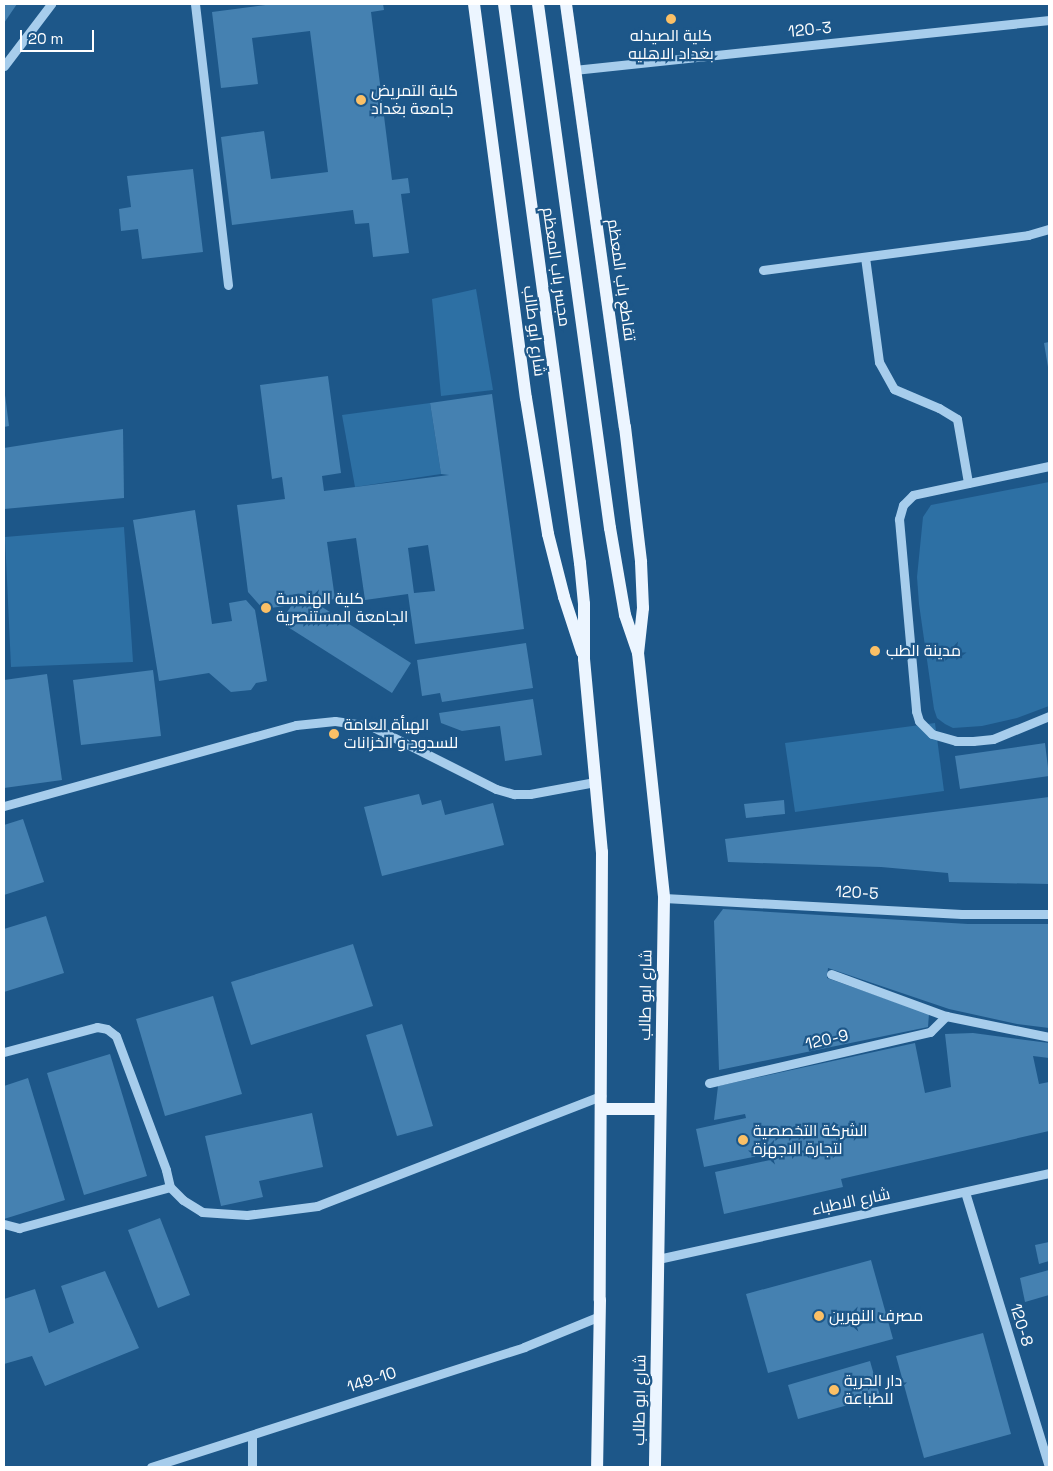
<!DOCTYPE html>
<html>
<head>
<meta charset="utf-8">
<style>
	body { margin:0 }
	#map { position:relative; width:1053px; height:1471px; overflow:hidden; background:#1d5789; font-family:"Space Grotesk",Cairo,sans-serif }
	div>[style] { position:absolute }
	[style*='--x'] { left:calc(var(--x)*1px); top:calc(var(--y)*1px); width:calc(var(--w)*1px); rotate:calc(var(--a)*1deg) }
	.green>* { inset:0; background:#2d70a4 }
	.building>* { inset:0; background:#4581b1 }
	.minor>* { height:9px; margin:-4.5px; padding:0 4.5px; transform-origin:4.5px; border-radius:4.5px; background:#a7cdec }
	.major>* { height:12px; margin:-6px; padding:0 6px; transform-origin:6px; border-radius:6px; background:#ecf5ff }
	.dots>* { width:14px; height:14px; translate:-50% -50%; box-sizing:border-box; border:2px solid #1d5789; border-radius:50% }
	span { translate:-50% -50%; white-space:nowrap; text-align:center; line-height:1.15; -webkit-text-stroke:4.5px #1d5789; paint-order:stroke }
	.street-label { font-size:16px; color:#fff }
	.poi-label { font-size:16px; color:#fff }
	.left { translate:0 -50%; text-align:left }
	.frame { position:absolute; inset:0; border:5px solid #fff; pointer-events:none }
	.scale { position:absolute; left:20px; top:30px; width:74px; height:22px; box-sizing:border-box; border:2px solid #fff; border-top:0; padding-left:6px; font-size:15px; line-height:18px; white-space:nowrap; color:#fff; -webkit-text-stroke:4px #1d5789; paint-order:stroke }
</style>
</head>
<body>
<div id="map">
	<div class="green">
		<div style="clip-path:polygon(476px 289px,493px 390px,441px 396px,432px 299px)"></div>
		<div style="clip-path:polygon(430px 403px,441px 474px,355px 487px,342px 415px)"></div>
		<div style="clip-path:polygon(1049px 482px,1049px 706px,1017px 718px,982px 726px,953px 728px,945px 724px,937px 718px,934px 709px,919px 604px,917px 577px,923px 517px,931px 505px)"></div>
		<div style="clip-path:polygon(124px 527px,133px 662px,11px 667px,5px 537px)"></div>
		<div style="clip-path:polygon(935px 723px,944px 791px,795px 812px,785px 743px)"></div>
	</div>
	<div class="building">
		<div style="clip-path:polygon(4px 4px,17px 4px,4px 23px)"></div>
		<div style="clip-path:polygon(273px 4px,383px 4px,384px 10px,371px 12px,392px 180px,408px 178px,410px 193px,401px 194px,409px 253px,373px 257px,369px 223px,355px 224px,353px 210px,232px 225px,221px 137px,264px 131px,271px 179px,328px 172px,310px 31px,252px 38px,258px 84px,221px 88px,212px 12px)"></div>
		<div style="clip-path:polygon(193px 169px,203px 252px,142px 259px,138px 229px,121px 231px,119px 209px,131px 207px,127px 176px)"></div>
		<div style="clip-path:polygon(1049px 342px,1049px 367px,1048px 367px,1044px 343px)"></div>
		<div style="clip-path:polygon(evenodd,328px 376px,341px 473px,322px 476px,324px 491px,449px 475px,441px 474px,430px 403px,492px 394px,524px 629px,415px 644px,408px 594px,365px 600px,356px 538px,327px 542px,335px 599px,314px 602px,411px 663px,392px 693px,280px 622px,292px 605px,263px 609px,248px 592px,237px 505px,285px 499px,282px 477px,272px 479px,260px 385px,328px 376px,428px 545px,435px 591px,414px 593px,408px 548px,428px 545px)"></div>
		<div style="clip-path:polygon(4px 387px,9px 426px,4px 427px)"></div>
		<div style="clip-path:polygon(123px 429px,124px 498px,4px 509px,4px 448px)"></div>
		<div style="clip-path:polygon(195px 510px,212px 624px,232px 621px,229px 603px,246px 600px,255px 610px,267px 681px,256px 683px,251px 690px,231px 692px,209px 673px,159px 681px,133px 520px)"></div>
		<div style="clip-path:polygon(526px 643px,533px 688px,442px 702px,440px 693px,422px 696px,417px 660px)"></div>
		<div style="clip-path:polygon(153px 670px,161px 736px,81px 745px,73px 680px)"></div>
		<div style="clip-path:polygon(47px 674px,62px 780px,4px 788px,4px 680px)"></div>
		<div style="clip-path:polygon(533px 699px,542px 755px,505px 761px,500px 726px,462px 731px,441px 723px,439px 713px)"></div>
		<div style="clip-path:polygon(1045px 743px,1049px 776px,960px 789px,955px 756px)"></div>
		<div style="clip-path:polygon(419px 794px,422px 805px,441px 800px,445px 815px,493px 803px,504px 845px,382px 876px,364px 807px)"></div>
		<div style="clip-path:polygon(1049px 797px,1049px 884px,949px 882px,948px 873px,881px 867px,728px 862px,725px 839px)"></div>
		<div style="clip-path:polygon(784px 800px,785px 814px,746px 818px,744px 804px)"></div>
		<div style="clip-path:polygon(23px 819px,44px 882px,4px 895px,4px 825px)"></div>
		<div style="clip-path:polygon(723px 909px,968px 924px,1049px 924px,1049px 1028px,1017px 1024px,949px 1009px,828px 968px,827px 978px,929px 1014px,928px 1027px,719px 1070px,714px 921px)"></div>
		<div style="clip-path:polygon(46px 916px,64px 973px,4px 992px,4px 929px)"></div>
		<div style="clip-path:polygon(353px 944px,373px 1006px,251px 1045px,231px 982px)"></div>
		<div style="clip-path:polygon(213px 996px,242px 1094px,165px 1116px,136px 1019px)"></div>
		<div style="clip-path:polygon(402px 1024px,433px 1126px,397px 1136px,366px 1035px)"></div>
		<div style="clip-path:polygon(973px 1033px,1049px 1043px,1049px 1058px,1033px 1056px,1039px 1084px,1049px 1082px,1049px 1131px,841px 1179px,843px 1187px,724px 1214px,715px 1172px,779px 1158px,778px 1152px,704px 1167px,696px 1129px,746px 1118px,745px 1114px,714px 1120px,718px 1086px,915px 1043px,925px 1093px,951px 1087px,945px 1034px)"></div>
		<div style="clip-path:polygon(110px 1054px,147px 1176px,84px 1195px,47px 1073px)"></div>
		<div style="clip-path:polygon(28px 1078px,65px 1200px,4px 1219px,4px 1086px)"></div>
		<div style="clip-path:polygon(312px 1113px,323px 1167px,259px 1181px,263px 1197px,221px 1206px,205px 1136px)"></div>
		<div style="clip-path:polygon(160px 1218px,190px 1295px,158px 1308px,128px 1230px)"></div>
		<div style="clip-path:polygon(1049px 1242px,1049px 1261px,1039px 1264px,1035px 1245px)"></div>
		<div style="clip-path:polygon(871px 1260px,893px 1339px,768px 1373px,746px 1294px)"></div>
		<div style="clip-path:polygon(1049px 1270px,1049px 1295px,1025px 1302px,1020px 1278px)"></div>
		<div style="clip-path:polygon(105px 1271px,139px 1348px,45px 1386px,32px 1356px,4px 1364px,4px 1299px,35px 1289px,49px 1333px,74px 1323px,61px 1286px)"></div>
		<div style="clip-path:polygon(983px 1333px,1011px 1434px,924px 1458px,896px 1356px)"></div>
		<div style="clip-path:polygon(870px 1361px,880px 1396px,798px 1419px,788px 1385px)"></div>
	</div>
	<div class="minor">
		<div style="--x:195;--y:4;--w:283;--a:83.3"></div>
		<div style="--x:4;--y:66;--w:78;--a:-52.8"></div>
		<div style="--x:574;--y:70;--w:478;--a:-6"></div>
		<div style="--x:865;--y:257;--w:106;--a:82.4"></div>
		<div style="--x:879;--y:362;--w:31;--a:61"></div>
		<div style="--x:894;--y:389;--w:49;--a:22.9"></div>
		<div style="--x:939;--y:408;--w:21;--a:31"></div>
		<div style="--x:957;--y:419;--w:65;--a:80.2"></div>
		<div style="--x:763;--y:270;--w:267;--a:-7.5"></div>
		<div style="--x:1028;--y:235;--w:22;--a:-16"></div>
		<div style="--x:1049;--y:466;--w:139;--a:168"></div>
		<div style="--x:913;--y:495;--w:14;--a:135"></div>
		<div style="--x:903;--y:505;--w:15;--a:106"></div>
		<div style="--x:899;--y:519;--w:193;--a:84.9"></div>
		<div style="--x:916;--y:711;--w:10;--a:73"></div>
		<div style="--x:919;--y:721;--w:18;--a:45"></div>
		<div style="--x:932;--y:734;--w:25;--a:16"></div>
		<div style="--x:956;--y:741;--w:17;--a:0"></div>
		<div style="--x:973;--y:741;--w:20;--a:-6"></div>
		<div style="--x:993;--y:739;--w:61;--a:-22.3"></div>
		<div style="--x:4;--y:806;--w:303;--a:-15.5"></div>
		<div style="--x:296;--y:725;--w:39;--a:-6"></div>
		<div style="--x:335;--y:721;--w:36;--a:8"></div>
		<div style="--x:371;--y:726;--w:140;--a:26.7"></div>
		<div style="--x:496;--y:789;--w:19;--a:16"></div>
		<div style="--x:514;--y:794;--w:16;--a:0"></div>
		<div style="--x:530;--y:794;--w:66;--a:-10.5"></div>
		<div style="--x:664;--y:898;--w:298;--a:3.1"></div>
		<div style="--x:962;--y:914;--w:87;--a:0"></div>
		<div style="--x:831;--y:974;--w:122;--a:20.1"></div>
		<div style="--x:946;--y:1016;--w:105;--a:11.5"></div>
		<div style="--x:4;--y:1052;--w:96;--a:-15"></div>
		<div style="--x:97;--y:1027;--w:10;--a:11"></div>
		<div style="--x:107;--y:1029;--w:11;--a:38"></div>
		<div style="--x:116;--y:1036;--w:143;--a:69.5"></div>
		<div style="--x:166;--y:1170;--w:17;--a:77"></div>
		<div style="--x:170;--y:1187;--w:18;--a:45"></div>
		<div style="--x:183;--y:1200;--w:22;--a:32"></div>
		<div style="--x:202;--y:1212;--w:45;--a:3.8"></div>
		<div style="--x:247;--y:1215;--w:71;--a:-7.3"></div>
		<div style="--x:317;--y:1206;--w:305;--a:-21.2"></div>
		<div style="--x:709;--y:1083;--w:227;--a:-13"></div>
		<div style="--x:930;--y:1032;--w:23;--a:-45"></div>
		<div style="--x:965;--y:1192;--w:288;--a:73"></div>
		<div style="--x:4;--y:1224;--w:16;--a:15"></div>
		<div style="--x:19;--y:1228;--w:156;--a:-15.2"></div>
		<div style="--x:658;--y:1259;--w:400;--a:-12.4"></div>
		<div style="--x:151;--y:1467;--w:392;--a:-17.8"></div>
		<div style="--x:524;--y:1347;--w:82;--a:-22.2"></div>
		<div style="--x:252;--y:1467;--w:32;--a:-90"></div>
	</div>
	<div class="major">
		<div style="--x:474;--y:4;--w:397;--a:82.5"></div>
		<div style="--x:526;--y:398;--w:138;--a:80.8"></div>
		<div style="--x:548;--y:534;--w:65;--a:75.7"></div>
		<div style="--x:564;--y:597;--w:58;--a:71.9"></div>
		<div style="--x:504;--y:4;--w:564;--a:82.26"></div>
		<div style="--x:580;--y:563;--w:41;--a:84.4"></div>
		<div style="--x:584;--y:604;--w:55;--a:90"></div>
		<div style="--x:584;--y:659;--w:194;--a:84.7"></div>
		<div style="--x:602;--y:852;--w:448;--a:90.3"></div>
		<div style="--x:600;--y:1300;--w:167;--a:91"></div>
		<div style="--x:538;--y:4;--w:529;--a:82.18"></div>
		<div style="--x:610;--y:528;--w:88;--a:80.2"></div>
		<div style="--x:625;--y:615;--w:40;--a:71.1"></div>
		<div style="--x:638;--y:653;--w:246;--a:83.9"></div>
		<div style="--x:664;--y:898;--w:569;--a:90.91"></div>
		<div style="--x:566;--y:4;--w:427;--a:82.1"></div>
		<div style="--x:625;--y:427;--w:136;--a:83.2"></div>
		<div style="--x:641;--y:562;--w:46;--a:87.5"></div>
		<div style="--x:643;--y:608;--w:45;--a:96.3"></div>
		<div style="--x:601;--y:1109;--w:59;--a:0"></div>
	</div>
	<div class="dots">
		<div style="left:671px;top:19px;background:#fbc066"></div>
		<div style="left:361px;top:100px;background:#fbc066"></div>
		<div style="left:266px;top:608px;background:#fbc066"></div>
		<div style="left:875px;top:651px;background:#fbc066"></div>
		<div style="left:334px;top:734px;background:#fbc066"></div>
		<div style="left:743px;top:1140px;background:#fbc066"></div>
		<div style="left:819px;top:1316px;background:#fbc066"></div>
		<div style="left:834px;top:1390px;background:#fbc066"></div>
	</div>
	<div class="street-label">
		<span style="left:810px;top:30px;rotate:-6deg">120-3</span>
		<span style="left:556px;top:267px;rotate:82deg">مجسر باب المعظم</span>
		<span style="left:621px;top:280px;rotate:82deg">تقاطع باب المعظم</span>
		<span style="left:534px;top:331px;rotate:83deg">شارع ابو طالب</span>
		<span style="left:857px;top:893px;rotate:3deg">120-5</span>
		<span style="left:646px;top:995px;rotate:-89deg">شارع ابو طالب</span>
		<span style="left:827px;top:1040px;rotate:-13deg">120-9</span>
		<span style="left:851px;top:1202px;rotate:-12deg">شارع الاطباء</span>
		<span style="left:1021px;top:1325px;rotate:73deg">120-8</span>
		<span style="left:372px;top:1380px;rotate:-18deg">149-10</span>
		<span style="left:640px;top:1400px;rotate:-89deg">شارع ابو طالب</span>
	</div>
	<div class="poi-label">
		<span style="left:671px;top:45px">كلية الصيدله<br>بغداد الاهليه</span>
		<span class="left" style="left:371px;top:100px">كلية التمريض<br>جامعة بغداد</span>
		<span class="left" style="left:276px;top:608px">كلية الهندسة<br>الجامعة المستنصرية</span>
		<span class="left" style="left:886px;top:651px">مدينة الطب</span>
		<span class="left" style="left:344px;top:734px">الهيأة العامة<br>للسدود و الخزانات</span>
		<span class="left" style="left:753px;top:1140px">الشركة التخصصية<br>لتجارة الاجهزة</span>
		<span class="left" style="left:829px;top:1316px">مصرف النهرين</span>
		<span class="left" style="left:844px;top:1390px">دار الحرية<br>للطباعة</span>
	</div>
	<div class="frame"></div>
	<div class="scale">20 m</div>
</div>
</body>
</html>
